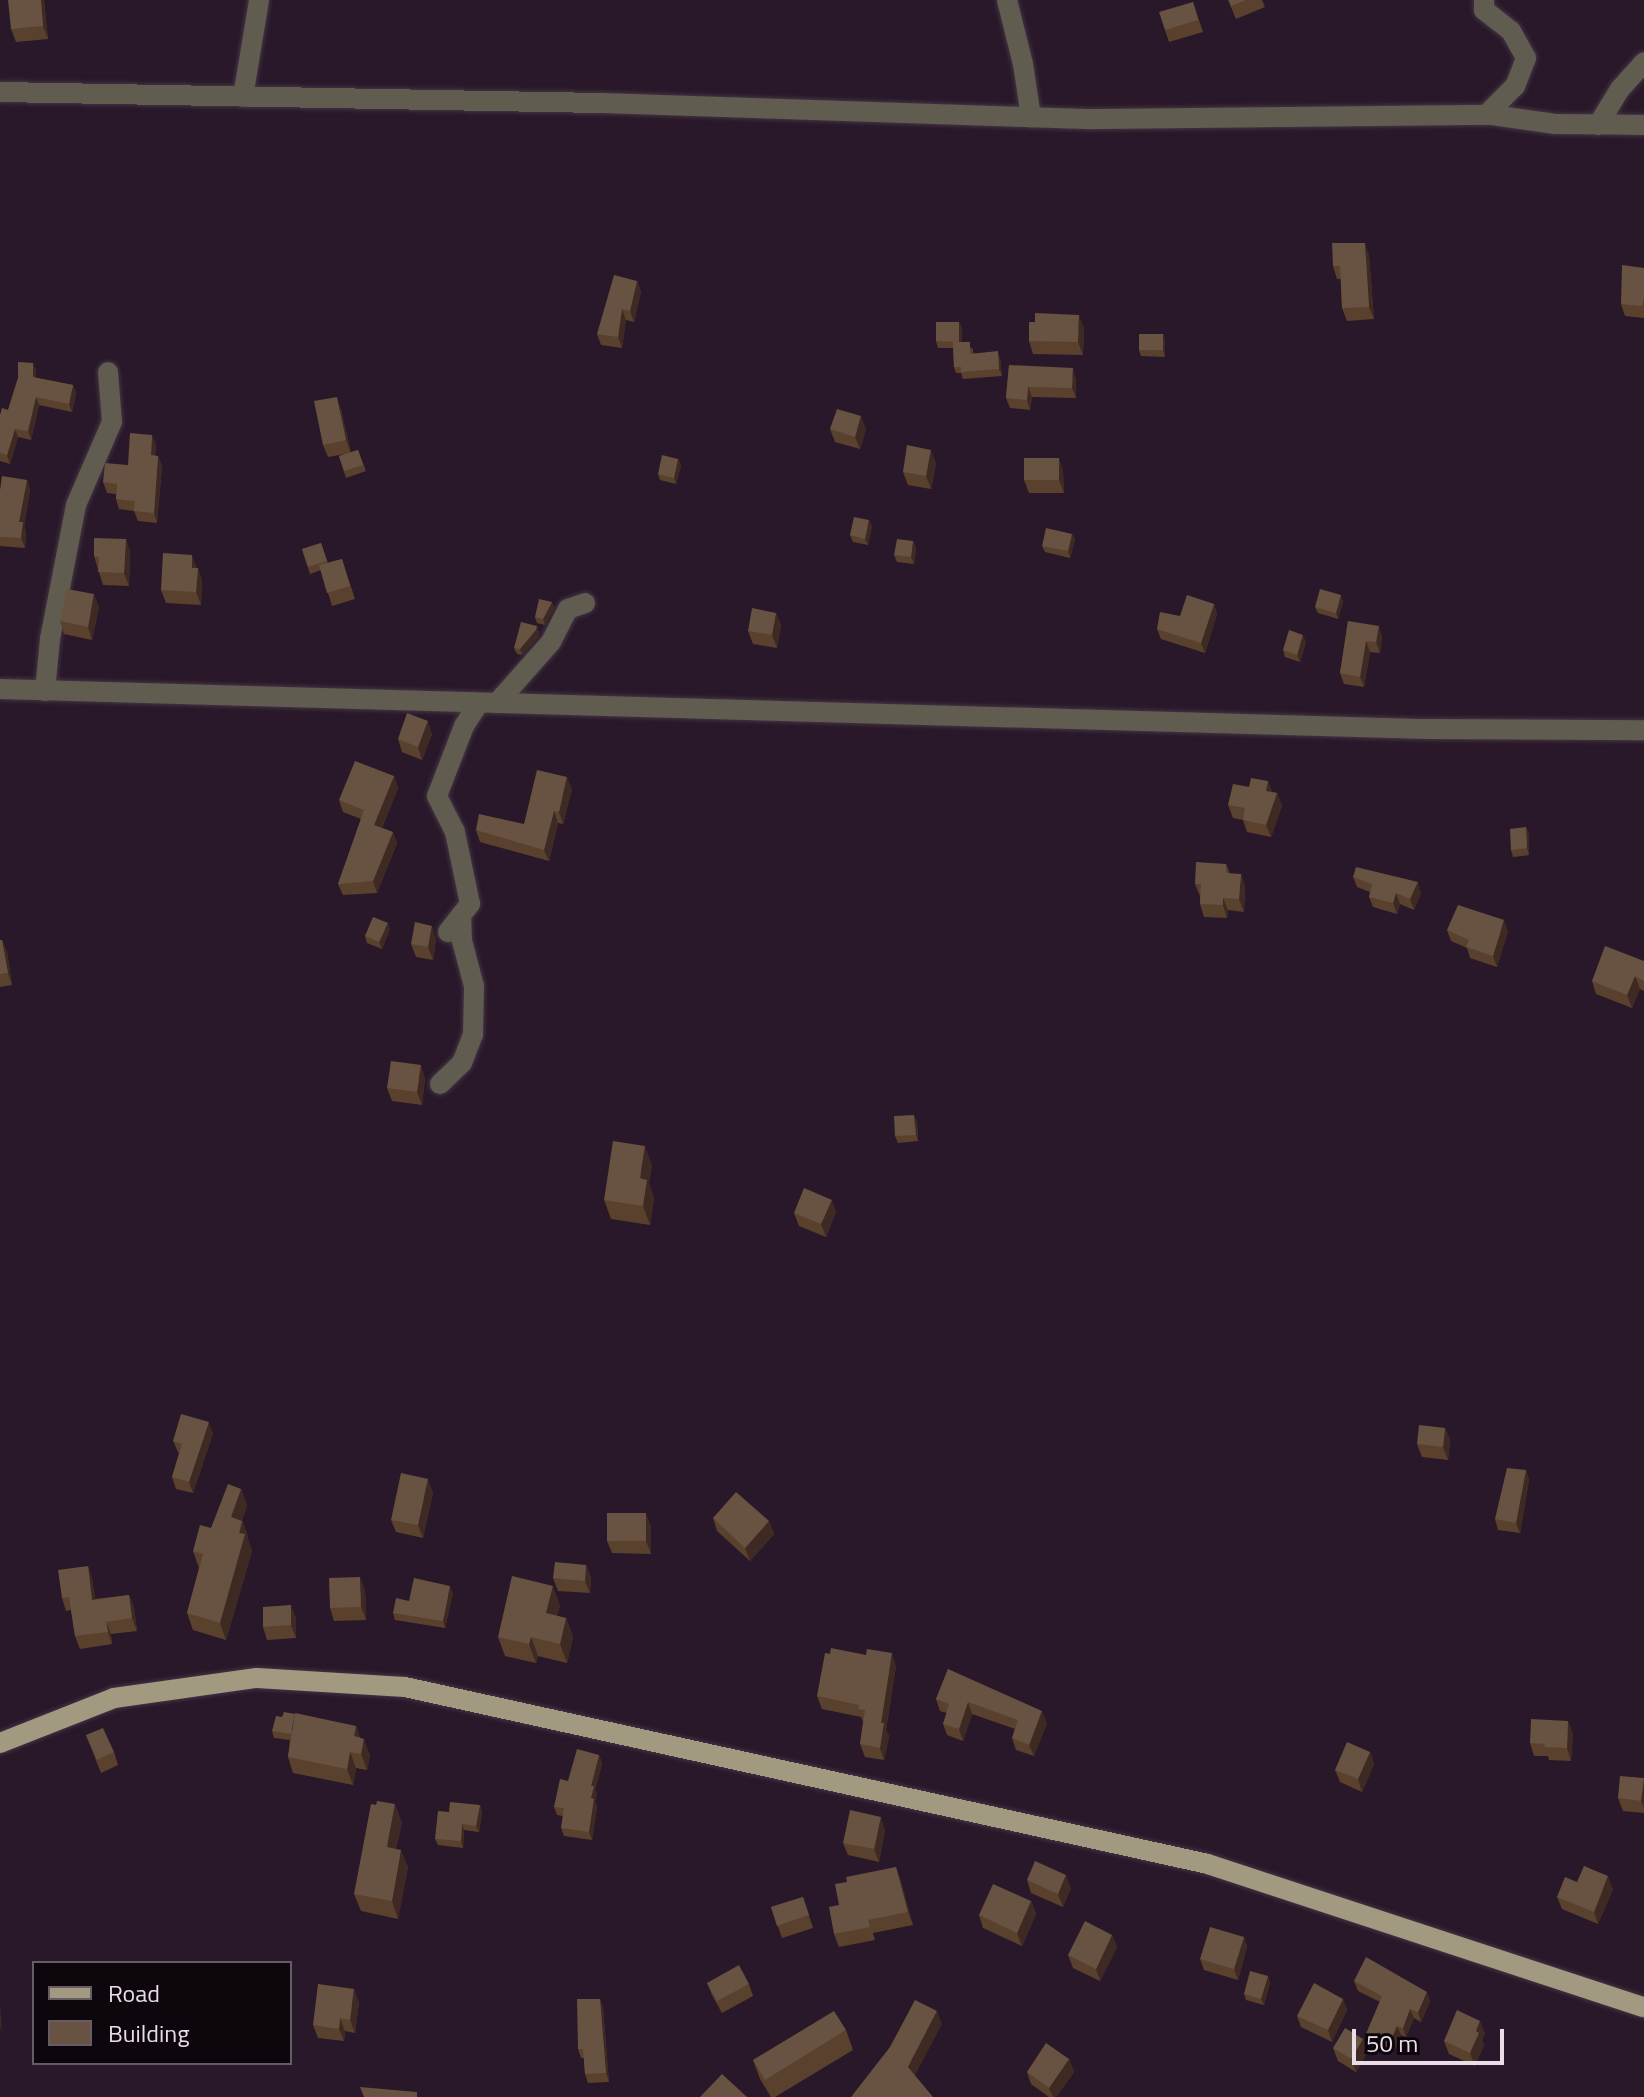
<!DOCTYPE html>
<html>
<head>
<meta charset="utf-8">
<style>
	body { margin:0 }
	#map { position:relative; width:1644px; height:2097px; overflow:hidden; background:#291829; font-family:"Titillium Web",sans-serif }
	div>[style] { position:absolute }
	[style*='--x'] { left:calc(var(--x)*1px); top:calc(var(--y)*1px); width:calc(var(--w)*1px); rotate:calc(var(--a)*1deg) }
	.roads { filter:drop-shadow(0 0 2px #443444) drop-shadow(0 0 2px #443444) }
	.minor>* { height:20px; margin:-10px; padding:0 10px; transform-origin:10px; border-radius:10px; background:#605c50 }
	.primary>* { height:20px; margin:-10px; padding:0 10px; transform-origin:10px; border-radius:10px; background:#a29981 }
	.wall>* { inset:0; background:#59412d }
	.shaded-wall>* { inset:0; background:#3f2923 }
	.building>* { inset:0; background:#685241 }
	span { translate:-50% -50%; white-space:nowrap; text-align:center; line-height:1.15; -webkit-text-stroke:8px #0d060d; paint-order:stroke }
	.legend { position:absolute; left:32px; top:1961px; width:260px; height:104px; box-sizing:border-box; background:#0d060d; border:2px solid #655c65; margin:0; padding:10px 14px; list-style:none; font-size:24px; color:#e9dde8 }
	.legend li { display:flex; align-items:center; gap:16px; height:40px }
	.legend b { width:40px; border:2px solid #655c65 }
	.scale { position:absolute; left:1352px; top:2029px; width:152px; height:36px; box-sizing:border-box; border:4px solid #e9dde8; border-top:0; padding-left:10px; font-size:24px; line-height:28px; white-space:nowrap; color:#e9dde8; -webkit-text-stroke:6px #0d060d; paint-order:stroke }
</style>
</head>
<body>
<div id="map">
	<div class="roads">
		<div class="minor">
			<div style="--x:1007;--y:0;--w:66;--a:76"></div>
			<div style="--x:1023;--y:64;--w:54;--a:81.4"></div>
			<div style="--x:1484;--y:0;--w:10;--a:90"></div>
			<div style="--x:1484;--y:10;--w:34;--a:38"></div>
			<div style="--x:1511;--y:31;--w:31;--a:61"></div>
			<div style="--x:1526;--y:58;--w:30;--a:111"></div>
			<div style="--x:1515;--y:86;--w:41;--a:135"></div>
			<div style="--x:0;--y:92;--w:602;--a:1.05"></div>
			<div style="--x:602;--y:103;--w:491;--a:1.9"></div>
			<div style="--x:1093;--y:119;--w:399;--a:-0.6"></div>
			<div style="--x:1492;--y:115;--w:64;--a:8.1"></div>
			<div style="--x:1555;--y:124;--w:89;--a:0.6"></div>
			<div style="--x:243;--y:97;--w:98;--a:-80.6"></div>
			<div style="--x:1598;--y:125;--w:42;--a:-58.6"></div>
			<div style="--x:1620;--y:89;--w:36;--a:-48"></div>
			<div style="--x:0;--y:689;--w:1428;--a:1.61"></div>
			<div style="--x:1427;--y:729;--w:217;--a:0.3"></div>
			<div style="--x:45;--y:691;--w:52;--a:-84.5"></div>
			<div style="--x:50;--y:639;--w:136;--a:-79"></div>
			<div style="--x:76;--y:505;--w:90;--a:-66.6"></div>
			<div style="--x:112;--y:422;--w:50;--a:-94.6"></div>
			<div style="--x:497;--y:703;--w:81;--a:-48.5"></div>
			<div style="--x:551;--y:642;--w:37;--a:-63"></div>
			<div style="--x:568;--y:609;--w:18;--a:-19"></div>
			<div style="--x:448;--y:932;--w:36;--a:-52"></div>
			<div style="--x:470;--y:904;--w:74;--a:-101.8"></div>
			<div style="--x:455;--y:832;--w:40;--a:-116.6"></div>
			<div style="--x:437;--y:796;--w:75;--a:-68.9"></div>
			<div style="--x:464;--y:726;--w:27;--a:-57"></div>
			<div style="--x:440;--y:1084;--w:30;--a:-44"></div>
			<div style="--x:462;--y:1063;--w:30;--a:-69"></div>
			<div style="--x:473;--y:1035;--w:49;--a:-88.8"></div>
			<div style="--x:474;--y:986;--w:47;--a:-104.9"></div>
			<div style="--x:462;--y:941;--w:26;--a:-92"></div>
		</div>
		<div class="primary">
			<div style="--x:0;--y:1743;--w:123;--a:-21.5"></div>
			<div style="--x:114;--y:1698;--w:144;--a:-8"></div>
			<div style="--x:257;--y:1678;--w:148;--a:3.5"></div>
			<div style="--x:405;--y:1687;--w:822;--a:12.43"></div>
			<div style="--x:1208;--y:1864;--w:459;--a:18.2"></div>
		</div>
	</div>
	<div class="wall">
		<div style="clip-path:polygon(44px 0,48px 39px,16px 42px,11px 29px)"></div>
		<div style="clip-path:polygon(1228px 0,1262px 0,1265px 7px,1236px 19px)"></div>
		<div style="clip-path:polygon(1193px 2px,1203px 32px,1169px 42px,1165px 30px)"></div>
		<div style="clip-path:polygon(1369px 255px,1374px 319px,1347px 321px,1342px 308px,1341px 279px,1337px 279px,1333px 266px)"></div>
		<div style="clip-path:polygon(1644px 268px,1644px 318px,1625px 316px,1621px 304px)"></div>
		<div style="clip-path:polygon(637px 281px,641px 292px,634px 322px,626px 320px,622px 348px,601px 345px,597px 334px)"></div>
		<div style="clip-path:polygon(959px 322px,962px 329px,962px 342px,973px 349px,973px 353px,1000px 358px,1002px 376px,963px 379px,961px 373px,956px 373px,954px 367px,953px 348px,938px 348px,936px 341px)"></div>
		<div style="clip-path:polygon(1084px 328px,1083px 355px,1033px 354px,1029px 341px)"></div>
		<div style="clip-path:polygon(1163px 334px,1165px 341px,1165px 357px,1141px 356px,1139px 350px)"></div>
		<div style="clip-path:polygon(33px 363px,36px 371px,36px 378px,73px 385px,76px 393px,72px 412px,39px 405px,31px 440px,18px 437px,10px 464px,0 461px,0 415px,8px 410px,18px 378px)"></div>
		<div style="clip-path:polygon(1009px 365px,1076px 379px,1076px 398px,1032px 397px,1030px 410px,1010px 408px,1006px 398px)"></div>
		<div style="clip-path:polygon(341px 409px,351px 453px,328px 457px,323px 445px)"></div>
		<div style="clip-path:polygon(830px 429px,866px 429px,860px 449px,835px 442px)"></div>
		<div style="clip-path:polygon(152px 435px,156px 445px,155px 456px,158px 456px,162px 466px,157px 523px,138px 521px,134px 511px,119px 509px,116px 499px,116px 494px,107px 493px,103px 482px,128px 465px)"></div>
		<div style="clip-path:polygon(358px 450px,366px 471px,346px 478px,339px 456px)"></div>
		<div style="clip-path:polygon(1059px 458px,1063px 471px,1064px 493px,1029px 493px,1024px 480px)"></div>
		<div style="clip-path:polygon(678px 459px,681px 466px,676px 484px,660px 480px,658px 474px)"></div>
		<div style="clip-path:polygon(936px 463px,931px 489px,908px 485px,903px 472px)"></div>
		<div style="clip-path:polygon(27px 480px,30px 490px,24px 526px,26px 532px,25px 548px,0 546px,0 490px)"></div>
		<div style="clip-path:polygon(872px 526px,868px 545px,853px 542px,850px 535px)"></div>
		<div style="clip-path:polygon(1072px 534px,1075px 540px,1070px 558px,1045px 552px,1042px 546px)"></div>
		<div style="clip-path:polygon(126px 539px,130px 552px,129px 586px,103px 585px,94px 556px)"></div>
		<div style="clip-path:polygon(913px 541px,916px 548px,914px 564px,897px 562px,894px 555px)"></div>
		<div style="clip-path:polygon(321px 543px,328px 563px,342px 559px,355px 599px,332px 606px,321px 570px,310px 574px,302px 549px)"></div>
		<div style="clip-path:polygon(198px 568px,202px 581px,201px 605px,166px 603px,161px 590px)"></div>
		<div style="clip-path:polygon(1343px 601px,1338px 619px,1318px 613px,1315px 607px)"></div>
		<div style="clip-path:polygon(552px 602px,554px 608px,545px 625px,537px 623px,535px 617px)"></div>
		<div style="clip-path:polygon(1214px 604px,1217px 614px,1205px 653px,1161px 639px,1157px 629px,1180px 616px)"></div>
		<div style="clip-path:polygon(99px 607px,92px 640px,64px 634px,60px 621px)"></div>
		<div style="clip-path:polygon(776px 613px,781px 625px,777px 648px,753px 644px,748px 631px)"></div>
		<div style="clip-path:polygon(1348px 621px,1382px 636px,1380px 653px,1370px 652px,1364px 687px,1344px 684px,1340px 673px)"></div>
		<div style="clip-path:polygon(537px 626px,539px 633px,538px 637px,522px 655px,517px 654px,514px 648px)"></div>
		<div style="clip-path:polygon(1306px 642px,1300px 662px,1285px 657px,1283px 650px)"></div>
		<div style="clip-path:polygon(432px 734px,422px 760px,402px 752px,398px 739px)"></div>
		<div style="clip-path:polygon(394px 776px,398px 788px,382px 828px,393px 832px,397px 843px,377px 893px,343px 895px,338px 884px,361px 819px,343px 812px,339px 800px)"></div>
		<div style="clip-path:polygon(1268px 781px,1272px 792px,1277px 793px,1282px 806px,1271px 837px,1247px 832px,1243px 820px,1233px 818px,1228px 805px,1249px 787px)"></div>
		<div style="clip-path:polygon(572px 789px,563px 824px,558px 823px,549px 861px,480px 842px,476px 830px,524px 824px)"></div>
		<div style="clip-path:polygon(1526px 827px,1529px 834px,1529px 855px,1513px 857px,1511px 850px)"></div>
		<div style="clip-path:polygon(1226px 864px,1230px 874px,1241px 874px,1245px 887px,1244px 912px,1228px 910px,1227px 918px,1204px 917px,1200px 904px,1200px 896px,1195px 884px)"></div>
		<div style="clip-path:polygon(1353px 877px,1421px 893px,1414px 910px,1400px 904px,1397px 914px,1373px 907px,1369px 897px,1370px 892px,1357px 887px)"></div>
		<div style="clip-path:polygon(390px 929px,382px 949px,367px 943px,365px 936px)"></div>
		<div style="clip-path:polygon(1447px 930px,1508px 931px,1497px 967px,1470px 958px,1467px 948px,1451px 941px)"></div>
		<div style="clip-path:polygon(436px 939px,433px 960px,416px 957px,411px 944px)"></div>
		<div style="clip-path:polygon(0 940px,2px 940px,7px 952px,12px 985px,0 987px)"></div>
		<div style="clip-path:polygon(1644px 961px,1644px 991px,1640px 989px,1632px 1008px,1596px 994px,1592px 981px)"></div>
		<div style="clip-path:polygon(425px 1078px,422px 1105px,392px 1101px,387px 1088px)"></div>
		<div style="clip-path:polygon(917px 1121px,918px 1141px,898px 1143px,895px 1136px)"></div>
		<div style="clip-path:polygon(652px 1165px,649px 1183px,654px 1199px,650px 1225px,611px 1219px,604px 1200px)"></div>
		<div style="clip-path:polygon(836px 1212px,826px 1237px,799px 1226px,794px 1213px)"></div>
		<div style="clip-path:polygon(1445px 1428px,1450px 1440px,1448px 1460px,1422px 1457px,1417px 1444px)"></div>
		<div style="clip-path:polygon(213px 1433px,193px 1493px,176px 1489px,172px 1477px,179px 1453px,178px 1452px,173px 1441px)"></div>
		<div style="clip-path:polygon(1526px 1470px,1529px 1480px,1520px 1533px,1498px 1530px,1495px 1519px)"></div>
		<div style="clip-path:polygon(241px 1489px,247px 1506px,242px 1520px,248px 1537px,248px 1540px,252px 1551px,226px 1640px,193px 1630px,187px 1613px,199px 1568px,193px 1551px)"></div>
		<div style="clip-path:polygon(433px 1492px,423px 1538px,396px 1532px,391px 1520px)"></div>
		<div style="clip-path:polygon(713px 1518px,769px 1521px,774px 1534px,750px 1561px,717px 1531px)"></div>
		<div style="clip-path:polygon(651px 1526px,651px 1554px,612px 1553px,607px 1541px)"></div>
		<div style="clip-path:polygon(586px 1565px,591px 1578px,590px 1593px,558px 1591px,553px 1578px)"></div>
		<div style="clip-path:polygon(88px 1566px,92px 1579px,95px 1599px,129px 1595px,134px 1608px,137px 1631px,111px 1634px,112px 1644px,80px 1649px,75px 1636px,71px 1610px,66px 1611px,62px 1598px)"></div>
		<div style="clip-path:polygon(365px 1590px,366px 1620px,334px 1621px,330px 1608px)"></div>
		<div style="clip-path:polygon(453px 1593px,445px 1628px,395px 1620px,393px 1613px,409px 1601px)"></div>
		<div style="clip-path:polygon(560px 1605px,557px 1616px,566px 1618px,573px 1637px,567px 1663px,538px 1656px,536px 1663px,505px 1656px,498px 1637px)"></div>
		<div style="clip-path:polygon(296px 1618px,296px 1638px,267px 1640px,263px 1627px)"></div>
		<div style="clip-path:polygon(896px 1666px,886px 1730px,889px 1736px,884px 1760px,865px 1757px,860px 1744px,863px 1722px,861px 1717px,822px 1709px,817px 1696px)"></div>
		<div style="clip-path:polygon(948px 1669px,1047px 1723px,1034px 1756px,1016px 1750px,1012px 1738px,1015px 1729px,972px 1714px,963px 1741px,947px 1735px,943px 1724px,947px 1713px,940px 1711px,936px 1699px)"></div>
		<div style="clip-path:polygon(1568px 1721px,1573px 1734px,1571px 1761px,1549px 1760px,1548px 1756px,1534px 1756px,1530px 1743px)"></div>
		<div style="clip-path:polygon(356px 1726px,360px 1738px,370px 1755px,367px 1770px,356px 1768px,353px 1785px,293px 1773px,288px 1757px,290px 1740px,274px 1738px,272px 1731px)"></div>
		<div style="clip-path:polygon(86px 1735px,114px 1752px,118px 1765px,101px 1773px)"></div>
		<div style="clip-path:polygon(1370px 1752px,1374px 1764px,1362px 1792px,1340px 1782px,1335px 1770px)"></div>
		<div style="clip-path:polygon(599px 1755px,602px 1764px,595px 1790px,597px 1794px,595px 1801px,597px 1807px,592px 1840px,564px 1836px,561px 1828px,563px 1816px,557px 1815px,554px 1807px,568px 1781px)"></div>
		<div style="clip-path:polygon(1644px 1779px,1644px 1813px,1623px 1811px,1618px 1798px)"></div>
		<div style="clip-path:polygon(480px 1805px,482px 1812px,479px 1832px,464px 1830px,463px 1848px,438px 1845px,435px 1839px,449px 1812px)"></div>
		<div style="clip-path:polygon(402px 1822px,396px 1849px,408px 1867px,398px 1919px,361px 1911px,354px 1894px)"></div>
		<div style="clip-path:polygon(885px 1830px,879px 1862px,848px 1855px,843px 1843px)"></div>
		<div style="clip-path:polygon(896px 1867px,913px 1925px,873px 1933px,875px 1940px,839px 1947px,834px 1934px,839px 1905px,847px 1882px)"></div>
		<div style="clip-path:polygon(1027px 1880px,1071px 1888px,1063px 1907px,1031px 1893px)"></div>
		<div style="clip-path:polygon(1577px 1882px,1613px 1889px,1598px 1924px,1562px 1909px,1557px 1897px)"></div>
		<div style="clip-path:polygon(803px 1897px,813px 1928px,782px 1938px,771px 1907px)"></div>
		<div style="clip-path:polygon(1031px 1901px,1036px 1914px,1022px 1946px,983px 1928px,979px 1915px)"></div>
		<div style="clip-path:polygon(1112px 1935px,1117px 1947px,1100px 1981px,1073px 1968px,1068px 1955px)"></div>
		<div style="clip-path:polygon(1244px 1937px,1247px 1947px,1238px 1980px,1204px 1970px,1200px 1959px)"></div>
		<div style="clip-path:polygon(1268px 1976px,1270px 1983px,1264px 2005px,1246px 2000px,1244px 1994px)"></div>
		<div style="clip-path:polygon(1354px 1981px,1430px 2001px,1421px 2022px,1414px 2018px,1406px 2037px,1401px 2035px,1392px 2054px,1369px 2043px,1366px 2034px,1380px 2002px,1358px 1991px)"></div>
		<div style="clip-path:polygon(707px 1983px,749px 1984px,753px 1996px,722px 2013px,712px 1995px)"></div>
		<div style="clip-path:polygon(600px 1999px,603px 2008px,609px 2082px,588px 2083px,585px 2074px,584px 2058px,581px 2058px,578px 2049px)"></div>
		<div style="clip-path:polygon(1343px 1999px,1347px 2010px,1332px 2042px,1301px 2027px,1297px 2016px)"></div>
		<div style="clip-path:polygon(359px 2002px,355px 2033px,345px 2031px,344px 2041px,318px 2038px,313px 2025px)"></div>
		<div style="clip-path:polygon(846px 2030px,853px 2050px,775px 2097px,771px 2097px,760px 2079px,753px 2060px)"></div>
		<div style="clip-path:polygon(1485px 2033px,1482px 2040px,1484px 2045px,1475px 2066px,1449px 2054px,1444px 2041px)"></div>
		<div style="clip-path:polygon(1363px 2039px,1368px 2051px,1356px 2072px,1338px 2061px,1333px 2048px)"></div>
		<div style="clip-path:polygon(1069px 2059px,1074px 2072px,1056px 2097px,1049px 2097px,1031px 2084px,1027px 2072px)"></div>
	</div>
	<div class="shaded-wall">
		<div style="clip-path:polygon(41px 0,44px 0,48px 39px,43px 26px)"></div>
		<div style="clip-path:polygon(1365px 243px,1369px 255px,1374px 319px,1369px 307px)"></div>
		<div style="clip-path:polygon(637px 281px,641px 292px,634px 322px,630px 311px)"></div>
		<div style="clip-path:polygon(622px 309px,626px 320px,622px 348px,618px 337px)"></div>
		<div style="clip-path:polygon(1079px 315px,1084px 328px,1083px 355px,1078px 342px)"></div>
		<div style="clip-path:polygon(959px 322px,962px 329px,962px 348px,959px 342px)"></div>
		<div style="clip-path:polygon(1163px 334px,1165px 341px,1165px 357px,1163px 350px)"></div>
		<div style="clip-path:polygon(998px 351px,1000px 358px,1002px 376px,999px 369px)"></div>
		<div style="clip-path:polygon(33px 363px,36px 371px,36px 385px,33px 377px)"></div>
		<div style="clip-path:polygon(1073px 368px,1076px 379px,1076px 398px,1072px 388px)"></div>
		<div style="clip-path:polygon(73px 385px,76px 393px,72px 412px,69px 404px)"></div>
		<div style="clip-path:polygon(1028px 387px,1032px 397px,1030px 410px,1027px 400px)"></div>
		<div style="clip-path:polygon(36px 397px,39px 405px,31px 440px,28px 431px)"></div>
		<div style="clip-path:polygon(337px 397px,341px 409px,351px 453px,346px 440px)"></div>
		<div style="clip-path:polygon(861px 416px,866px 429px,860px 449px,855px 437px)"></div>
		<div style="clip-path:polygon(15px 429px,18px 437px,10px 464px,7px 455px)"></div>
		<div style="clip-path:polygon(152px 435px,156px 445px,155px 465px,151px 455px)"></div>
		<div style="clip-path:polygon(931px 450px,936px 463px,931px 489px,926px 476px)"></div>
		<div style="clip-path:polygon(158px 456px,162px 466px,157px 523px,154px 513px)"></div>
		<div style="clip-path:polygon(1059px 458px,1063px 471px,1064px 493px,1059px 480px)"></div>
		<div style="clip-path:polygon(678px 459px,681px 466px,676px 484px,674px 478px)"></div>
		<div style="clip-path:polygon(27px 480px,30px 490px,24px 526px,26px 532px,25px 548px,21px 538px,19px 522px)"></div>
		<div style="clip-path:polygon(869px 520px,872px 526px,868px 545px,865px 539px)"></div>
		<div style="clip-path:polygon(1072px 534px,1075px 540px,1070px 558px,1068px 551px)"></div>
		<div style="clip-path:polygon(126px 539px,130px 552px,129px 586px,124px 573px)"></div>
		<div style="clip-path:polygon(913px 541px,916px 548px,914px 564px,911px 557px)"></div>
		<div style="clip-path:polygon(192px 555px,197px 568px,196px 581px,192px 568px)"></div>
		<div style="clip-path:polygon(198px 568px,202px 581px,201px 605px,196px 592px)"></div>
		<div style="clip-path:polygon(94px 594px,99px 607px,92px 640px,88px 627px)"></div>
		<div style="clip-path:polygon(1341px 595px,1343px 601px,1338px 619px,1336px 613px)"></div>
		<div style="clip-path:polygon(552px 602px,554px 608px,545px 625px,543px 619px)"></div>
		<div style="clip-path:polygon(1214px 604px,1217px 614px,1205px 653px,1201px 643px)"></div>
		<div style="clip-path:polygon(776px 613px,781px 625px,777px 648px,772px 635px)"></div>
		<div style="clip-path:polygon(537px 626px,539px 633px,538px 637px,522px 655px,520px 649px)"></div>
		<div style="clip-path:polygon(1379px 626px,1382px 636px,1380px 653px,1376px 642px)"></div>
		<div style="clip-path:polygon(1303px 635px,1306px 642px,1300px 662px,1297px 655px)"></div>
		<div style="clip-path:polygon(1366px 641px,1370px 652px,1364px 687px,1360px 677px)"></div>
		<div style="clip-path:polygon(428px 721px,432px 734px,422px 760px,418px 747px)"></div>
		<div style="clip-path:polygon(394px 776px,398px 788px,378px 837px,374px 825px)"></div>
		<div style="clip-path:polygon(567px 777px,572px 789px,563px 824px,559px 812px)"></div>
		<div style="clip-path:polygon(1268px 781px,1273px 794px,1266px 791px)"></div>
		<div style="clip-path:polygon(1277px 793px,1282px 806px,1271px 837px,1266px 825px)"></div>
		<div style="clip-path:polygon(554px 811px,558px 823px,549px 861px,544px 850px)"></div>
		<div style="clip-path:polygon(1526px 827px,1529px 834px,1529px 855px,1527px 848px)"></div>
		<div style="clip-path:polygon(393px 832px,397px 843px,377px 893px,373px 881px)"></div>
		<div style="clip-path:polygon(1241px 874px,1245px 887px,1244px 912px,1239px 899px)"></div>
		<div style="clip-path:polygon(1418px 882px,1421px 893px,1414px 910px,1410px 899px)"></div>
		<div style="clip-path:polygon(1396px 893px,1400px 904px,1397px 914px,1393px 903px)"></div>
		<div style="clip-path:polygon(1223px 898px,1228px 910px,1227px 918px,1223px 905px)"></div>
		<div style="clip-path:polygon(1504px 920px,1508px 931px,1497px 967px,1493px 956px)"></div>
		<div style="clip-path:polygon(388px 923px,390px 929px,382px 949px,379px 942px)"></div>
		<div style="clip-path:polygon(432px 926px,436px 939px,433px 960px,428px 947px)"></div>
		<div style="clip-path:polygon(2px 940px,7px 952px,12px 985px,8px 973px)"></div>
		<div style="clip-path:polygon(1635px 976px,1640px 989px,1632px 1008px,1627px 995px)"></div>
		<div style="clip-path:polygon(421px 1065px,425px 1078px,422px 1105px,417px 1092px)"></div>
		<div style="clip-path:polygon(914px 1115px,917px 1121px,918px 1141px,916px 1135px)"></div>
		<div style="clip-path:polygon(645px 1146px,652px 1165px,649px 1183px,654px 1199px,650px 1225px,643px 1206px,640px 1178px)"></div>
		<div style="clip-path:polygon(832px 1200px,836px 1212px,826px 1237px,821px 1224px)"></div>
		<div style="clip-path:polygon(209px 1422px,213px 1433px,193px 1493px,189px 1482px)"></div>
		<div style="clip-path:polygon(1445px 1428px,1450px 1440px,1448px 1460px,1443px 1447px)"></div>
		<div style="clip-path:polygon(1526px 1470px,1529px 1480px,1520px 1533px,1516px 1523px)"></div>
		<div style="clip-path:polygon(428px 1479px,433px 1492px,423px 1538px,418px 1525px)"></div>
		<div style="clip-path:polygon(241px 1489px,247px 1506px,237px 1534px,231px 1517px)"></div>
		<div style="clip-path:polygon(646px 1513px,651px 1526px,651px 1554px,646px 1541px)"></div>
		<div style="clip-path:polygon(242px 1521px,248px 1537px,248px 1540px,252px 1551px,226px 1640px,220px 1623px)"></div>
		<div style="clip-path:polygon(769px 1521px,774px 1534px,750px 1561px,745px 1548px)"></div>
		<div style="clip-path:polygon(586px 1565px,591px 1578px,590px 1593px,585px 1581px)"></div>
		<div style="clip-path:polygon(88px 1566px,92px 1579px,97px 1612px,92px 1600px)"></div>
		<div style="clip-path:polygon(360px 1577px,365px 1590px,366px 1620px,361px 1607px)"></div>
		<div style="clip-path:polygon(450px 1586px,453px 1593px,445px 1628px,443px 1621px)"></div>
		<div style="clip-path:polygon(553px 1586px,560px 1605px,553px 1632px,546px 1613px)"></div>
		<div style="clip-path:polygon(129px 1595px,134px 1608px,137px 1631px,132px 1618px)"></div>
		<div style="clip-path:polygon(291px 1605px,296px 1618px,296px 1638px,291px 1625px)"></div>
		<div style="clip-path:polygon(566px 1618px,573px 1637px,567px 1663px,560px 1644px)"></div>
		<div style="clip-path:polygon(106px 1622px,111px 1634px,112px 1644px,108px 1632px)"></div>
		<div style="clip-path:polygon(531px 1637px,538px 1656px,536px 1663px,529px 1644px)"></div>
		<div style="clip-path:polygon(892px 1653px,896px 1666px,886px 1730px,889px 1736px,884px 1760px,880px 1748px,881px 1723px)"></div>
		<div style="clip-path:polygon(968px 1702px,972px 1714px,963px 1741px,959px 1729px)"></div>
		<div style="clip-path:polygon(1042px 1711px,1047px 1723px,1034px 1756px,1029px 1745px)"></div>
		<div style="clip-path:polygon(1568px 1721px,1573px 1734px,1571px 1761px,1567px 1748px)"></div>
		<div style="clip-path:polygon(356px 1726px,361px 1742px,354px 1736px)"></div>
		<div style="clip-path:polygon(364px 1739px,370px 1755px,367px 1770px,361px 1754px)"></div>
		<div style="clip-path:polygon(350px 1752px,356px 1768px,353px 1785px,347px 1769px)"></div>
		<div style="clip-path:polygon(1370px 1752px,1374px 1764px,1362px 1792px,1358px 1779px)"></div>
		<div style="clip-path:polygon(599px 1755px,602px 1764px,595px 1790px,597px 1794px,595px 1801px,597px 1807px,592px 1840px,589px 1832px,591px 1786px)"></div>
		<div style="clip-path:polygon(1644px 1778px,1644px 1808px,1641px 1801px)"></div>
		<div style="clip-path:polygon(395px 1804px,402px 1822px,393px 1864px,387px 1847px)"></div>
		<div style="clip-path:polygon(480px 1805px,482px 1812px,479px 1832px,476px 1826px)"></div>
		<div style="clip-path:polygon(881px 1817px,885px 1830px,879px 1862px,874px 1849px)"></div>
		<div style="clip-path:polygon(462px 1824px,464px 1830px,463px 1848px,461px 1841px)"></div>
		<div style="clip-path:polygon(401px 1850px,408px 1867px,398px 1919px,392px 1901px)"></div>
		<div style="clip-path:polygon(896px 1867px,901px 1880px,913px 1925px,908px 1912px)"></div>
		<div style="clip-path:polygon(1066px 1875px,1071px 1888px,1063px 1907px,1058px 1894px)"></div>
		<div style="clip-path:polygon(1608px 1876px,1613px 1889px,1598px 1924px,1594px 1912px)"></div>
		<div style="clip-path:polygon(1031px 1901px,1036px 1914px,1022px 1946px,1017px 1933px)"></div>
		<div style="clip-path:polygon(1112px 1935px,1117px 1947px,1100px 1981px,1096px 1969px)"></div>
		<div style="clip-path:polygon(1244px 1937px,1247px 1947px,1238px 1980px,1234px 1969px)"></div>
		<div style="clip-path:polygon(1268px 1976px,1270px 1983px,1264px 2005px,1261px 1999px)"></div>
		<div style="clip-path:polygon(354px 1989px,359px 2002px,355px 2033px,350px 2020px)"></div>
		<div style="clip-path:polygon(1427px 1992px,1430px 2001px,1421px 2022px,1418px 2012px)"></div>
		<div style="clip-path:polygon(600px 1999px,603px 2008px,609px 2082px,606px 2073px)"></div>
		<div style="clip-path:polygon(1343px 1999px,1347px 2010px,1332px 2042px,1328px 2030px)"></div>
		<div style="clip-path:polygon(0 2003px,2px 2032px,0 2026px)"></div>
		<div style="clip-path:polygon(1410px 2009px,1414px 2018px,1406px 2037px,1403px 2028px)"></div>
		<div style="clip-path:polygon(937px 2011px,942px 2024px,913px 2079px,908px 2067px)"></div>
		<div style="clip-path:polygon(340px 2018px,345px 2031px,344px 2041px,339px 2029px)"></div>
		<div style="clip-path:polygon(1480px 2021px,1485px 2033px,1482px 2040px,1484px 2045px,1475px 2066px,1470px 2053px,1476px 2031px)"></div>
		<div style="clip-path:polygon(1397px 2026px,1401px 2035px,1392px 2054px,1389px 2044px)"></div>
		<div style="clip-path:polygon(1363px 2039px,1368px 2051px,1356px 2072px,1351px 2059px)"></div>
		<div style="clip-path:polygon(1069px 2059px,1074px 2072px,1056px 2097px,1053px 2097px,1049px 2088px)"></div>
	</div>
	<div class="building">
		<div style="clip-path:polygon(8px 0,41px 0,43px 26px,11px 29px)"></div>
		<div style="clip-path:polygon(1229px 0,1246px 0,1231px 6px)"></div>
		<div style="clip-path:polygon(1193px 2px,1198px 20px,1165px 30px,1159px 12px)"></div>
		<div style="clip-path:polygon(1332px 243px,1365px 243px,1369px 307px,1342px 308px,1340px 266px,1333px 266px)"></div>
		<div style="clip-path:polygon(1622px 265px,1644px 268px,1644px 298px,1642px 306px,1621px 304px)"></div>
		<div style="clip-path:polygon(614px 275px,637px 281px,630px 311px,622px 309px,618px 337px,597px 334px)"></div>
		<div style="clip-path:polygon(1035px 313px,1079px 315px,1078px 342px,1029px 341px,1029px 322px,1035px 322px)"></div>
		<div style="clip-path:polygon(936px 322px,959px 322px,959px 342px,936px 341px)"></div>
		<div style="clip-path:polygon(1139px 334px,1163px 334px,1163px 350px,1139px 350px)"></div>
		<div style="clip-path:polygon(953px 342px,970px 342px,970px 354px,998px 351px,999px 369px,961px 372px,961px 367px,954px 367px)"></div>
		<div style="clip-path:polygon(18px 362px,33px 363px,33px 377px,73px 385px,69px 404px,36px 397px,28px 431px,15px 429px,7px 455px,0 453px,0 415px,2px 408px,8px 410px,18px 378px)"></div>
		<div style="clip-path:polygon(1009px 365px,1073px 368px,1072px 388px,1028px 387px,1027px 400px,1006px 398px)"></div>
		<div style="clip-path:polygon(337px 397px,346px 440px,323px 445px,314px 401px)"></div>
		<div style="clip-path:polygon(837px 409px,861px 416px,855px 437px,830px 429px)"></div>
		<div style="clip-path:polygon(130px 433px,152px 435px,151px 455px,158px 456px,154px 513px,134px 511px,135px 501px,116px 499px,117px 484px,103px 482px,105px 463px,128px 465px)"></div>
		<div style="clip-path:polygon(907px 445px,931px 450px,926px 476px,903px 472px)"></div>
		<div style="clip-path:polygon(358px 450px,363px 465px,344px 471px,339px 456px)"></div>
		<div style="clip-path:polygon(662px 455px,678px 459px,674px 478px,658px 474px)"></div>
		<div style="clip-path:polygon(1024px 458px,1059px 458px,1059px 480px,1024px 480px)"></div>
		<div style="clip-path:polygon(2px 476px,27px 480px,19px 522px,23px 522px,21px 538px,0 537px,0 490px)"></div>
		<div style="clip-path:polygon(854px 517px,869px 520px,865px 539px,850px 535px)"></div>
		<div style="clip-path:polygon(1046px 528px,1072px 534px,1068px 551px,1042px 546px)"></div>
		<div style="clip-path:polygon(94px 538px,126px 539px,124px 573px,98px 572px,99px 557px,94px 556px)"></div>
		<div style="clip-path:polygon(897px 539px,913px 541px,911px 557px,894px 555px)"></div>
		<div style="clip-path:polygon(321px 543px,327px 561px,308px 567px,302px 549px)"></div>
		<div style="clip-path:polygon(163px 553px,192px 555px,192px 568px,198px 568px,196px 592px,161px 590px)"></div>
		<div style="clip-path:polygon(342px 559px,350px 586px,327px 593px,319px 565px)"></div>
		<div style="clip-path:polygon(67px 589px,94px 594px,88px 627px,60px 621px)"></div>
		<div style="clip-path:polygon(1320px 589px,1341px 595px,1336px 613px,1315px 607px)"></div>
		<div style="clip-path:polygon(1187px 595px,1214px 604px,1201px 643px,1157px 629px,1160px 612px,1180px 616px)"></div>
		<div style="clip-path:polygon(539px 599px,552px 602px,543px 619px,535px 617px)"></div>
		<div style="clip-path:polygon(752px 608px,776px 613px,772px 635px,748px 631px)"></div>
		<div style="clip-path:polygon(1348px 621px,1379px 626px,1376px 642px,1366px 641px,1360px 677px,1340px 673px)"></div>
		<div style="clip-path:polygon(521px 622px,537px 626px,536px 630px,520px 649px,514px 648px)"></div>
		<div style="clip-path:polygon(1289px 630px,1303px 635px,1297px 655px,1283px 650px)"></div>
		<div style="clip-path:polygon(407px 713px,428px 721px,418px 747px,398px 739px)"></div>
		<div style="clip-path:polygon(355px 761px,394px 776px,374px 825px,393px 832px,373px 881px,338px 884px,364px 810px,339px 800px)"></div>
		<div style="clip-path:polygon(537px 770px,567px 777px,559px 812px,554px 811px,544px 850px,476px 830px,479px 814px,524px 824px)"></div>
		<div style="clip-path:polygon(1251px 778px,1268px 781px,1266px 791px,1277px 793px,1266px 825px,1243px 820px,1245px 808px,1228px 805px,1233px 784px,1249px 787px)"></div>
		<div style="clip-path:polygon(1526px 827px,1527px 848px,1511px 850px,1510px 829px)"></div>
		<div style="clip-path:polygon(1196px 862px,1226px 864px,1226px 873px,1241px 874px,1239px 899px,1223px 898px,1223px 905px,1200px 904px,1201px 884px,1195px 884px)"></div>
		<div style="clip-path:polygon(1356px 867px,1418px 882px,1410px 899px,1396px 893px,1393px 903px,1369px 897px,1372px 884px,1353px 877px)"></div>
		<div style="clip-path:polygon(1458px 905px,1504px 920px,1493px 956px,1466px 947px,1469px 940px,1447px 930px)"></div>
		<div style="clip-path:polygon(373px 917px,388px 923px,379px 942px,365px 936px)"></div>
		<div style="clip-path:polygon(415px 922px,432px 926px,428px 947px,411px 944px)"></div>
		<div style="clip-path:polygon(0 940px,2px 940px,8px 973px,0 974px)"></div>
		<div style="clip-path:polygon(1605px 946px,1644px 961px,1644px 981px,1635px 976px,1627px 995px,1592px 981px)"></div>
		<div style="clip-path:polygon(391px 1061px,421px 1065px,417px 1092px,387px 1088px)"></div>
		<div style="clip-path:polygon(914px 1115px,916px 1135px,895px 1136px,894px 1116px)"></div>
		<div style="clip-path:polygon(613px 1141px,645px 1146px,640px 1178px,647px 1180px,643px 1206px,604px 1200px)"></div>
		<div style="clip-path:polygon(804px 1188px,832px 1200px,821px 1224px,794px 1213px)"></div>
		<div style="clip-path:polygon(181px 1414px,209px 1422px,189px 1482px,172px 1477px,182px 1444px,173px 1441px)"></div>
		<div style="clip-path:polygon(1419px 1425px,1445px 1428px,1443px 1447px,1417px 1444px)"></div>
		<div style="clip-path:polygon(1507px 1468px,1526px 1470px,1516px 1523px,1495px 1519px)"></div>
		<div style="clip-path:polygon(401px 1473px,428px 1479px,418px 1525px,391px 1520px)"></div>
		<div style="clip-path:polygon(228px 1484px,241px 1489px,231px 1517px,242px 1521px,239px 1533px,245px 1534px,220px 1623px,187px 1613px,203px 1554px,193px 1551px,200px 1525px,211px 1528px)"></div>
		<div style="clip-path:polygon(736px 1492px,769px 1521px,745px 1548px,713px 1518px)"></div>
		<div style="clip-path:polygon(607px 1513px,646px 1513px,646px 1541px,607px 1541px)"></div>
		<div style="clip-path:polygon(555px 1562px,586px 1565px,585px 1581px,553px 1578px)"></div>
		<div style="clip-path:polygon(88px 1566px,92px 1600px,129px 1595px,132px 1618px,106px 1622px,108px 1632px,75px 1636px,69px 1597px,62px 1598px,58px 1570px)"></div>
		<div style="clip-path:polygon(512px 1576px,553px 1586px,546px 1613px,566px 1618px,560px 1644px,531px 1637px,529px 1644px,498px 1637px)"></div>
		<div style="clip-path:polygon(360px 1577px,361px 1607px,330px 1608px,329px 1578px)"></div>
		<div style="clip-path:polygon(414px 1578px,450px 1586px,443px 1621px,393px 1613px,396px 1598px,409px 1601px)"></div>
		<div style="clip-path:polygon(291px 1605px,291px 1625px,263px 1627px,263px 1607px)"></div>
		<div style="clip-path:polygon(831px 1648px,866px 1655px,867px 1649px,892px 1653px,881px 1723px,884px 1723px,880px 1748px,860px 1744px,865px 1710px,858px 1709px,859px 1705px,817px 1696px,825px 1653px,830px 1654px)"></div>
		<div style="clip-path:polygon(948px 1669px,1042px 1711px,1029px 1745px,1012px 1738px,1018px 1720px,968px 1702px,959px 1729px,943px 1724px,949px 1704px,936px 1699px)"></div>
		<div style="clip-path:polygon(284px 1712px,295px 1714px,291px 1734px,272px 1731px,276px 1716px,282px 1717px)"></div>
		<div style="clip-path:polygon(295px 1713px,356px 1726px,354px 1736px,364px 1739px,361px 1754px,350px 1752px,347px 1769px,288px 1757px)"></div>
		<div style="clip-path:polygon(1531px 1719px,1568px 1721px,1567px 1748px,1544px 1747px,1545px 1744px,1530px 1743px)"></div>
		<div style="clip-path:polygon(103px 1728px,114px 1752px,97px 1760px,86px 1735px)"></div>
		<div style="clip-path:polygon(1347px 1742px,1370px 1752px,1358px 1779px,1335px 1770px)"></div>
		<div style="clip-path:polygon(577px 1749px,599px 1755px,591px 1786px,594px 1786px,591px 1798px,594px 1799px,589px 1832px,561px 1828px,564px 1808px,554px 1807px,560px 1779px,568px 1781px)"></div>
		<div style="clip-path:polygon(1620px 1776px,1644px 1778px,1641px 1801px,1618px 1798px)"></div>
		<div style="clip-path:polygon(377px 1801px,395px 1804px,387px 1847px,401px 1850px,392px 1901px,354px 1894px,371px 1804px,376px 1805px)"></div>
		<div style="clip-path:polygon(450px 1802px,480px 1805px,476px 1826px,462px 1824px,461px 1841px,435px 1839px,438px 1811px,449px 1812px)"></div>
		<div style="clip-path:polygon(850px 1810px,881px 1817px,874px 1849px,843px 1843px)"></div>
		<div style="clip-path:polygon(1035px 1861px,1066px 1875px,1058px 1894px,1027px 1880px)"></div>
		<div style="clip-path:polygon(1584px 1866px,1608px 1876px,1594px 1912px,1557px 1897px,1565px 1877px,1577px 1882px)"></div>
		<div style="clip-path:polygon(896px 1867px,908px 1912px,868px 1920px,870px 1927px,834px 1934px,829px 1907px,839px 1905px,835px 1884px,847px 1882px,846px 1877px)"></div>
		<div style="clip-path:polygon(993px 1884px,1031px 1901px,1017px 1933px,979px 1915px)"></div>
		<div style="clip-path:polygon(803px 1897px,809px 1915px,777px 1926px,771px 1907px)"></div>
		<div style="clip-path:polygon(1085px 1921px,1112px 1935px,1096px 1969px,1068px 1955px)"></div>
		<div style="clip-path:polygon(1210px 1927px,1244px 1937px,1234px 1969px,1200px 1959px)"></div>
		<div style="clip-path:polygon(1366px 1957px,1427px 1992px,1418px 2012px,1410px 2009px,1403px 2028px,1397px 2026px,1389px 2044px,1366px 2034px,1382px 1996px,1354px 1981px)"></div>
		<div style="clip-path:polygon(739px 1965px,749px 1984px,717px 2001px,707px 1983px)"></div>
		<div style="clip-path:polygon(1250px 1971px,1268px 1976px,1261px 1999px,1244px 1994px)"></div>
		<div style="clip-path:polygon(1314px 1983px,1343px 1999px,1328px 2030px,1297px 2016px)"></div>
		<div style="clip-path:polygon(318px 1984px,354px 1989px,350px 2020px,340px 2018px,339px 2029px,313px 2025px)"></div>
		<div style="clip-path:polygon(577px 1999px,600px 1999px,606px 2073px,585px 2074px,583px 2049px,578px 2049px)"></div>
		<div style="clip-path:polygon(915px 2000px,937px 2011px,908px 2067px,933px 2097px,851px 2097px,890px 2047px)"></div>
		<div style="clip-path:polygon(1457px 2010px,1480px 2021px,1476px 2031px,1479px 2033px,1470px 2053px,1444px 2041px)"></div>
		<div style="clip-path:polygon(834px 2011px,846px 2030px,765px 2080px,753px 2060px)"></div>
		<div style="clip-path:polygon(1345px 2028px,1363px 2039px,1351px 2059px,1333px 2048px)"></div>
		<div style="clip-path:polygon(1046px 2043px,1069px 2059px,1049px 2088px,1027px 2072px)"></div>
		<div style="clip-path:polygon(722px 2074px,747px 2097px,700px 2097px)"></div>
		<div style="clip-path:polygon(360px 2087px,417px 2092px,417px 2097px,364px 2097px)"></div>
	</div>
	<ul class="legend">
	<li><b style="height:10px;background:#a29981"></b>Road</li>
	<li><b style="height:22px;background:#685241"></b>Building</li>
	</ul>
	<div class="scale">50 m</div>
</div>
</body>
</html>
